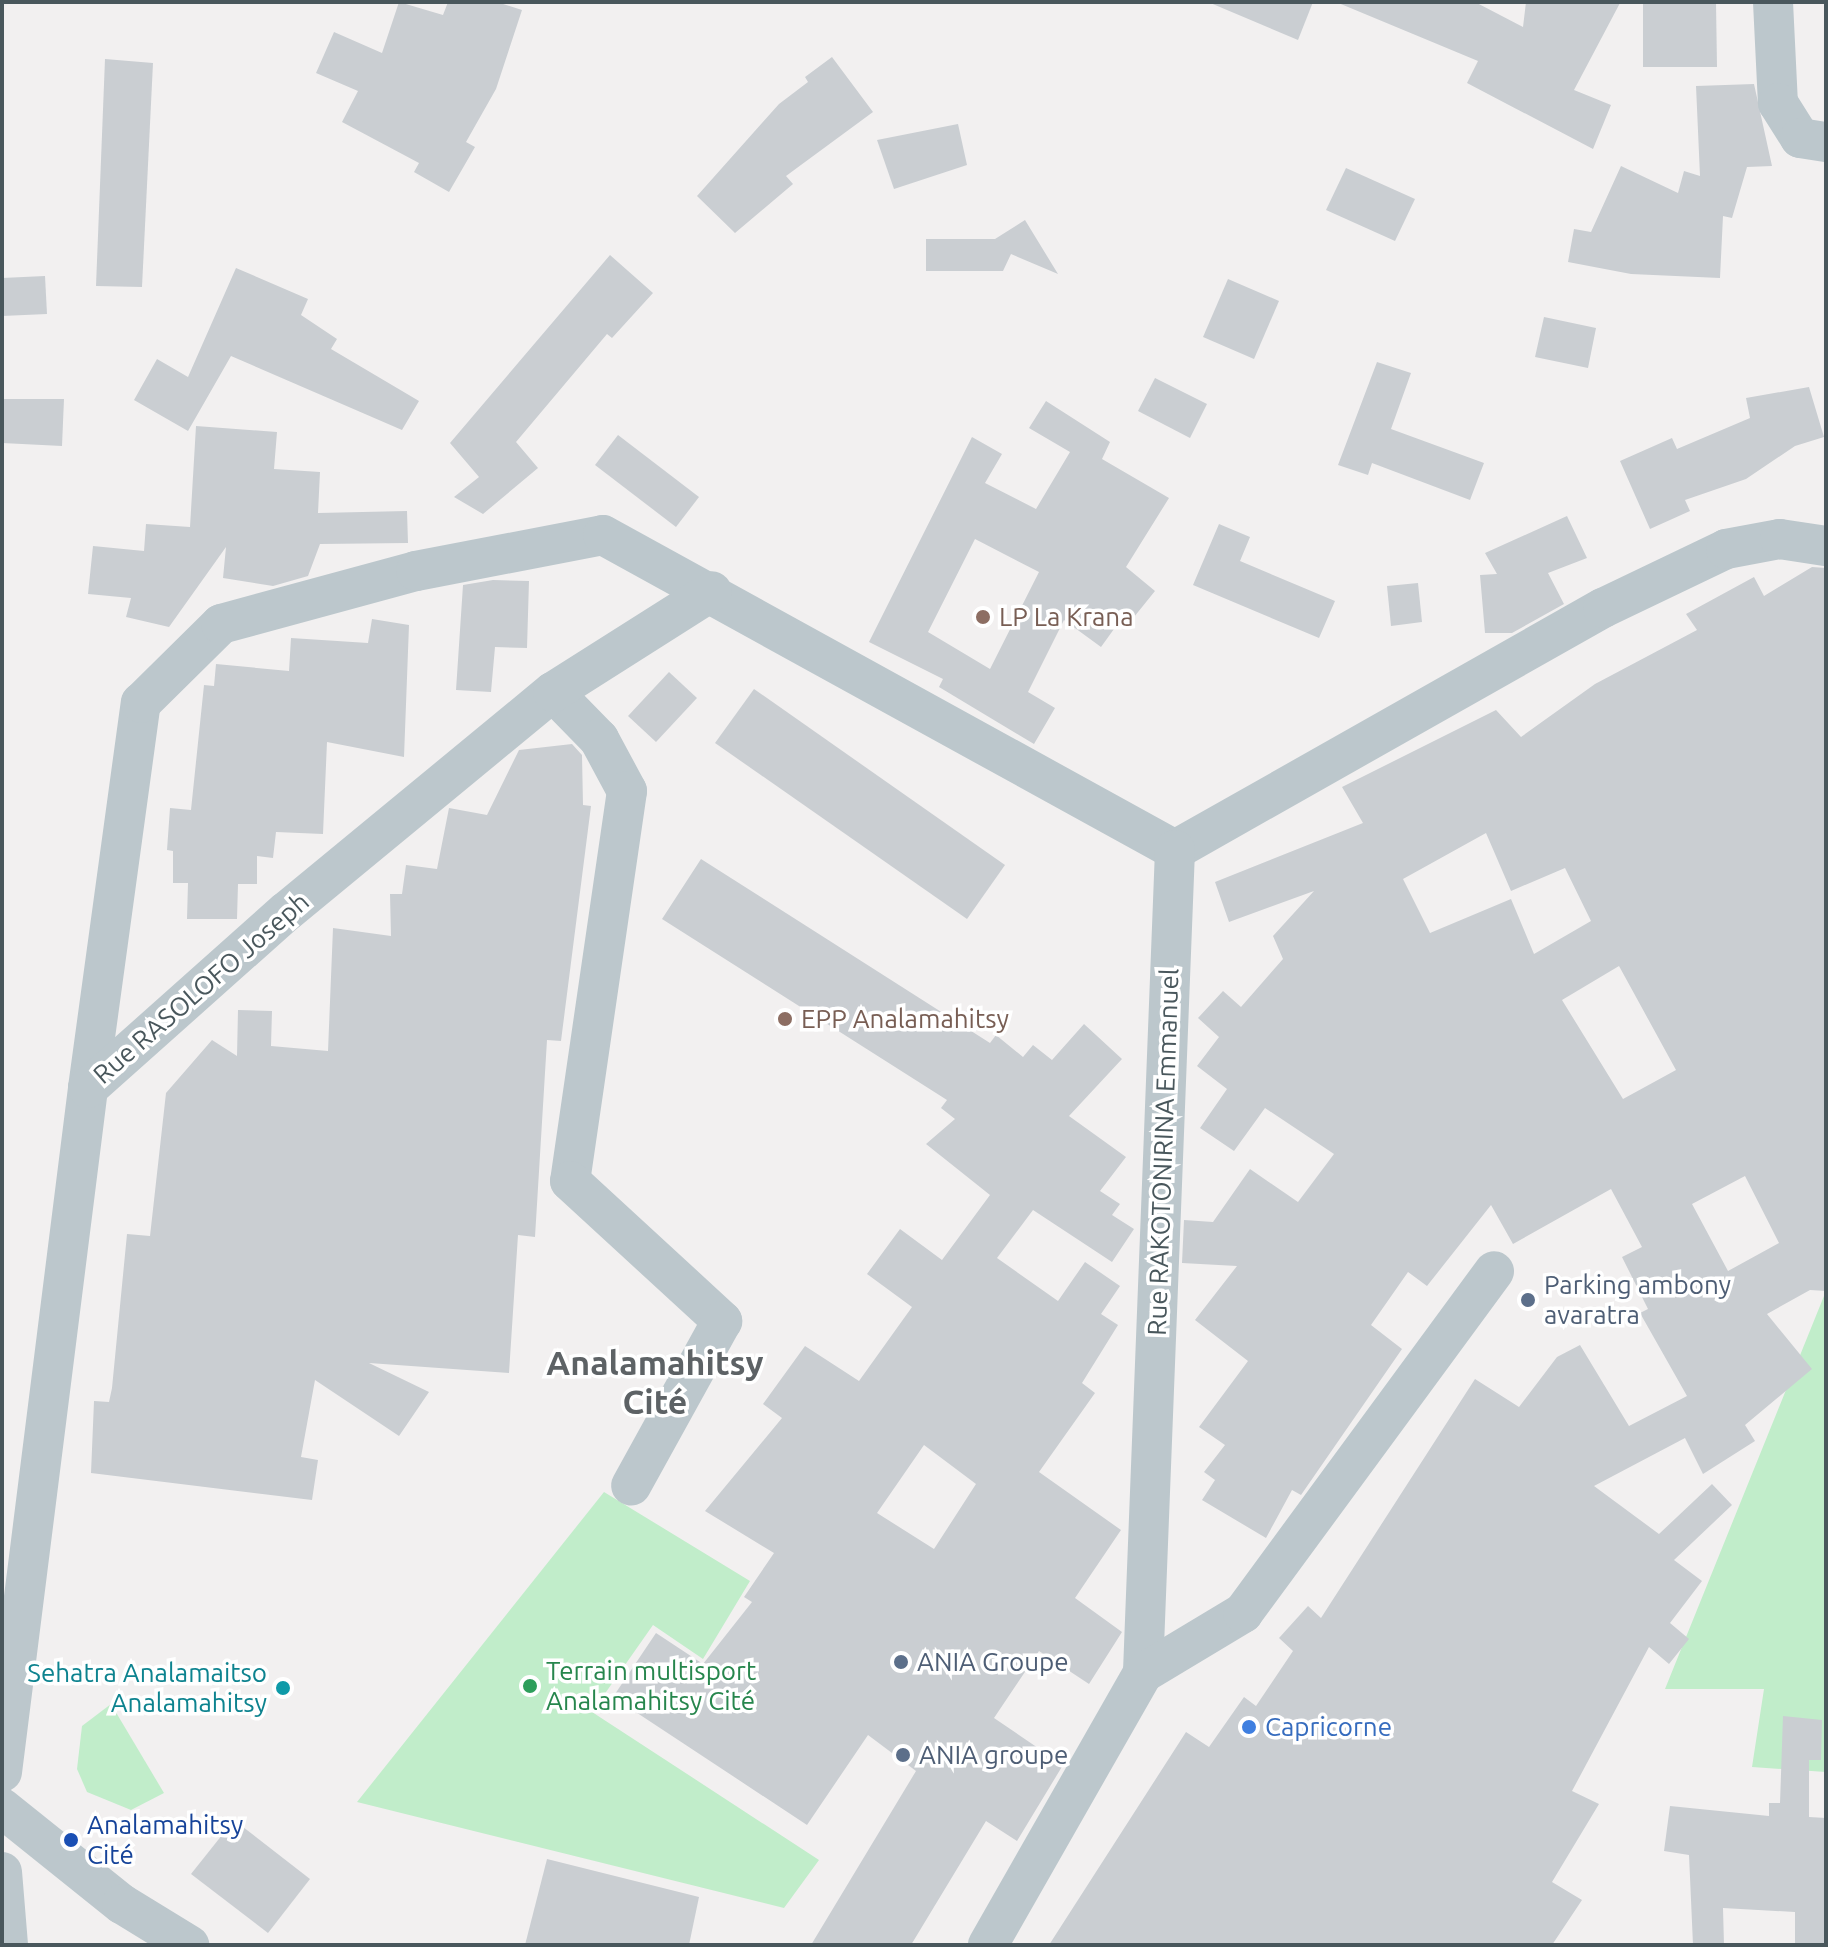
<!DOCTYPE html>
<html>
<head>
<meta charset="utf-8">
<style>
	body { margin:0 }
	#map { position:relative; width:1828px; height:1947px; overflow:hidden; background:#f2f0f0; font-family:Ubuntu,sans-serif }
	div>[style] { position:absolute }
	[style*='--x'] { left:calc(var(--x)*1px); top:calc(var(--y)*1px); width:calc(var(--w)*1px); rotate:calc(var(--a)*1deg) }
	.green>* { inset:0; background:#c1edca }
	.building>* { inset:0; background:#caced2 }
	.street>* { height:40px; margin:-20px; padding:0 20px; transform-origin:20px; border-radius:20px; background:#bcc7cc }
	.dots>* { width:22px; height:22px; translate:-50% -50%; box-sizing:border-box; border:4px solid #fff; border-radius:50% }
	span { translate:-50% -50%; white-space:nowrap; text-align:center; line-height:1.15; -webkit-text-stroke:7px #fff; paint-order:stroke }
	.education-label { font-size:26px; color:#785e54 }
	.left { translate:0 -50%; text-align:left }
	.street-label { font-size:26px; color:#49575c }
	.service-label { font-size:26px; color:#4e5e75 }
	.leisure-label { font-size:26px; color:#27864d }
	.culture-label { font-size:26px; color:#0d838f }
	.right { translate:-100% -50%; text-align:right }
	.shop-label { font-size:26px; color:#366cbe }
	.transit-label { font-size:26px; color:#164399 }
	.district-label { font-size:34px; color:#5d6265; font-weight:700 }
	.frame { position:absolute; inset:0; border:4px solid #49575c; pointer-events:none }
</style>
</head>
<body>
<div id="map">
	<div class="green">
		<div style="clip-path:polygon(1826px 1291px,1826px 1772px,1752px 1767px,1764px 1689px,1665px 1689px)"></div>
		<div style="clip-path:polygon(604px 1492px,750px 1581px,703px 1659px,653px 1625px,592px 1712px,819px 1860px,784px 1908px,357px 1802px)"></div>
		<div style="clip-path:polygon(111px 1704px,164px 1793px,131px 1810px,87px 1792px,77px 1769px,82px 1726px)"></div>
	</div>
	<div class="building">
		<div style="clip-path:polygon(399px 2px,443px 15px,448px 2px,497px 2px,522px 10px,496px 89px,466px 142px,475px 147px,449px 192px,414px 172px,419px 163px,342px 122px,358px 91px,316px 73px,334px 32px,382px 53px)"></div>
		<div style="clip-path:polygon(1208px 2px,1313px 2px,1298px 40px)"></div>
		<div style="clip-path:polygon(1336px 2px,1475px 2px,1523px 27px,1526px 2px,1620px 3px,1574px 90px,1611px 105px,1593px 149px,1467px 83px,1478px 61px)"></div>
		<div style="clip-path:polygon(1643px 3px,1716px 3px,1717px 67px,1643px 67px)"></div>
		<div style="clip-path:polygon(832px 57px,873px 112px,786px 176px,793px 184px,735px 233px,697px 196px,779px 104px,808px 82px,805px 77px)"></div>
		<div style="clip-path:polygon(105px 59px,153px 63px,142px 287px,96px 286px)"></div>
		<div style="clip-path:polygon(1754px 84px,1772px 166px,1747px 167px,1732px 218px,1723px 216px,1720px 278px,1631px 274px,1568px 262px,1574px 229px,1591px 232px,1621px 166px,1678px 193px,1684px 171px,1700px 176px,1696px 86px)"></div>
		<div style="clip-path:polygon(958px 124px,967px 165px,894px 189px,877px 140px)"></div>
		<div style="clip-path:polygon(1346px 168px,1415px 199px,1395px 241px,1326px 210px)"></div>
		<div style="clip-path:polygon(1025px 220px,1058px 274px,1011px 254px,1003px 271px,926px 271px,926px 239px,995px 239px)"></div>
		<div style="clip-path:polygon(610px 255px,653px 293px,612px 338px,607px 334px,516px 442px,538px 468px,483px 514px,454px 497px,479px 477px,450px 443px)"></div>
		<div style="clip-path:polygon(236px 268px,308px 299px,301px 315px,337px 339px,331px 349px,419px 401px,402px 430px,231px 356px,188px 431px,134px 400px,157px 359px,188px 377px)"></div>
		<div style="clip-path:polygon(45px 276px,47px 314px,2px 316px,2px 278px)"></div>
		<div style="clip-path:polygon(1228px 279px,1279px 301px,1254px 359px,1203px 337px)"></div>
		<div style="clip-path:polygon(1544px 317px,1596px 328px,1588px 368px,1535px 357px)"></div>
		<div style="clip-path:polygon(1377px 362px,1411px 373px,1391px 429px,1484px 463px,1470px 500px,1372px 463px,1368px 475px,1338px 465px)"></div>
		<div style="clip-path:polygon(1155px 378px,1207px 404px,1190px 438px,1138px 411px)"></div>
		<div style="clip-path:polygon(1809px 387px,1824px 437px,1795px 446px,1746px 479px,1685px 500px,1690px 511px,1650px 529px,1620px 461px,1672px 438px,1677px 449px,1750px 418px,1746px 398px)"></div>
		<div style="clip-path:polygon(2px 399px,64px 399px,62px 446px,2px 443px)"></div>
		<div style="clip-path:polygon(evenodd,1046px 401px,1110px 442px,1102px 459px,1169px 498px,1126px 567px,1155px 591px,1134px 617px,1127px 611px,1101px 647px,1064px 620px,1028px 692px,1055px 708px,1034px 744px,939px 687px,943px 679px,869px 642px,972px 437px,1002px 454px,985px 483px,1036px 509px,1070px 452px,1029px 428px,1046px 401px,975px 539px,1039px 572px,990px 669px,928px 632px,975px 539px)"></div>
		<div style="clip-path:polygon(196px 426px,277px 432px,274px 469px,320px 472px,318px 513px,407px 511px,408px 543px,320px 544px,308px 576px,273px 586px,223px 578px,226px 547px,169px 627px,126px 617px,131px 598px,88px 594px,93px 546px,144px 551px,146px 524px,190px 527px)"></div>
		<div style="clip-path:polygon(618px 435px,699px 497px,676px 527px,595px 465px)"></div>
		<div style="clip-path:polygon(1567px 516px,1587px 558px,1548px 573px,1564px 604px,1512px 633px,1485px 633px,1480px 575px,1497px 574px,1485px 553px)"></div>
		<div style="clip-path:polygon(1219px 524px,1250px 537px,1240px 561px,1335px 601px,1319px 638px,1193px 585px)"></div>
		<div style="clip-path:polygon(evenodd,1812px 567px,1826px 568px,1826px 1291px,1810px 1290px,1767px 1314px,1812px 1369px,1745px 1425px,1755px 1441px,1703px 1474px,1685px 1438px,1594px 1486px,1659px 1534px,1712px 1484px,1732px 1505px,1674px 1560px,1702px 1581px,1670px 1623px,1689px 1639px,1669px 1664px,1649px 1647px,1572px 1791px,1599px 1804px,1552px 1882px,1582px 1900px,1552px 1945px,1049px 1945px,1186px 1732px,1209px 1747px,1244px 1697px,1256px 1706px,1293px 1651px,1279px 1638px,1308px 1606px,1321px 1618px,1475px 1379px,1519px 1407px,1557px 1357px,1580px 1345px,1629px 1426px,1687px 1396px,1640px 1313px,1648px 1309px,1622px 1257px,1642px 1247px,1611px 1189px,1513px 1244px,1491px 1205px,1427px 1286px,1408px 1272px,1371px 1325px,1402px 1349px,1301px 1495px,1292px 1490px,1266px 1538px,1202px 1500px,1215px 1480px,1204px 1472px,1225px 1445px,1199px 1427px,1248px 1361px,1195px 1320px,1237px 1266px,1182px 1263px,1184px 1220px,1213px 1222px,1250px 1169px,1298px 1202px,1334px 1154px,1265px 1108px,1234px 1151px,1200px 1128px,1227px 1089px,1197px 1066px,1219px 1037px,1198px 1018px,1223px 991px,1241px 1007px,1283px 959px,1273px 936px,1314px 891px,1229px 922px,1215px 882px,1363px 823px,1342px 787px,1496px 710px,1521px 737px,1595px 684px,1697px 630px,1686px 614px,1754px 577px,1764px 596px,1812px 567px,1486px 833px,1511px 891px,1565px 868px,1591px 921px,1534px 954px,1511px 899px,1430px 933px,1403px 879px,1486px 833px,1812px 567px,1619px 966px,1676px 1070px,1623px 1099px,1562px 1000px,1619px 966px,1812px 567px,1745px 1176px,1779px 1243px,1728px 1271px,1692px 1204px,1745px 1176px)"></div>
		<div style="clip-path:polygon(493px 580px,529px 581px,527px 648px,495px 647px,491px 692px,456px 690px,463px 585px)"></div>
		<div style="clip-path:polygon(1418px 583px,1422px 622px,1391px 626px,1387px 586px)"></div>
		<div style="clip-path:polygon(372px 619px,409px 625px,404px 757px,327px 742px,323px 834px,276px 832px,273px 858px,257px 856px,257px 884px,238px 884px,237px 919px,187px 919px,188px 883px,173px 883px,173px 851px,167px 850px,170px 808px,191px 810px,204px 685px,214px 686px,216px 664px,289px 671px,291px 638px,368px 643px)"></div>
		<div style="clip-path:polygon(669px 672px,697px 698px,656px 742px,628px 716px)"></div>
		<div style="clip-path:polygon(754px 689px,1005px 865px,967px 919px,715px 743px)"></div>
		<div style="clip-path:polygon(572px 744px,582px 755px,583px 805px,591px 806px,561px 1041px,547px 1040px,535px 1237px,518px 1235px,509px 1373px,369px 1363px,429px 1392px,399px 1436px,315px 1380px,301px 1457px,318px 1460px,312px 1500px,91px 1473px,94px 1401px,109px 1402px,112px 1388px,127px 1234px,150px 1236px,166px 1093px,212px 1040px,237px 1056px,238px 1010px,272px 1011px,271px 1046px,328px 1051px,333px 928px,391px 936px,390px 894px,402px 894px,406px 865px,437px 869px,449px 808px,487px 815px,519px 750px)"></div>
		<div style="clip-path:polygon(evenodd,701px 859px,990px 1043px,996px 1035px,1023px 1057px,1033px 1045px,1052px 1060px,1084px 1024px,1122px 1059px,1069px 1116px,1126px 1157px,1100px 1191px,1120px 1204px,1112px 1215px,1134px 1229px,1112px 1262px,1033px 1210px,997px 1258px,1058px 1301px,1085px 1262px,1120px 1286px,1101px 1314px,1118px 1325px,1082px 1383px,1095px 1393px,1039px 1472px,1121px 1530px,1075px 1598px,1122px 1632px,1089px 1684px,1039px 1651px,994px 1718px,1063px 1765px,1017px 1841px,986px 1821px,911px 1945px,811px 1945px,916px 1771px,868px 1735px,807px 1825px,613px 1697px,656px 1633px,703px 1664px,752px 1602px,744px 1597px,774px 1553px,705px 1511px,782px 1418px,763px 1404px,805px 1346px,859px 1381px,912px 1307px,867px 1274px,900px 1229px,942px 1260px,990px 1195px,926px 1144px,955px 1119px,941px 1108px,947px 1100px,662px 919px,701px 859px,924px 1445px,976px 1484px,934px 1549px,877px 1513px,924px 1445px)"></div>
		<div style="clip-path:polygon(1783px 1716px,1822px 1720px,1821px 1760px,1809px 1760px,1809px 1817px,1826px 1818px,1826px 1945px,1795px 1945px,1795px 1912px,1723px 1908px,1724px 1945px,1693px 1945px,1689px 1855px,1664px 1851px,1670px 1806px,1769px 1816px,1769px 1803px,1780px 1803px)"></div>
		<div style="clip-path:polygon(234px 1820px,310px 1879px,268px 1933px,191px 1874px)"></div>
		<div style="clip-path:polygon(547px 1859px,699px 1897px,689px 1945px,525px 1945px)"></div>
	</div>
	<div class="street">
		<div style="--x:1773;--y:2;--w:101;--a:87.2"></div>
		<div style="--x:1778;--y:103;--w:41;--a:57.8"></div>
		<div style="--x:1800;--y:138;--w:26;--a:9"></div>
		<div style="--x:553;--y:692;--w:66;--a:45.6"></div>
		<div style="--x:599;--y:739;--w:59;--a:61.7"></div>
		<div style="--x:627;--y:791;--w:394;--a:98.3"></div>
		<div style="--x:570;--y:1181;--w:207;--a:42.6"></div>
		<div style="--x:722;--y:1321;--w:188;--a:118.9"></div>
		<div style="--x:1175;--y:850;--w:492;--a:-29.5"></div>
		<div style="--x:1603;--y:608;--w:136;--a:-25.6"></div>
		<div style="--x:1726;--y:549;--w:55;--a:-10.5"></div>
		<div style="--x:1780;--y:539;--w:47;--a:8.7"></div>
		<div style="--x:88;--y:1088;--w:389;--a:-82.2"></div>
		<div style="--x:141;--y:703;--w:112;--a:-44.6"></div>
		<div style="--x:221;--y:624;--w:202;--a:-15.2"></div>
		<div style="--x:416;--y:571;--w:190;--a:-10.9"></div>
		<div style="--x:603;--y:535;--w:653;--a:28.84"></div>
		<div style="--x:1175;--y:850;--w:824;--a:92.23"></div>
		<div style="--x:1143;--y:1673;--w:313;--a:119.7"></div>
		<div style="--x:1143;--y:1673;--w:117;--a:-31"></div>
		<div style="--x:1243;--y:1613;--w:424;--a:-53.7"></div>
		<div style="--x:2;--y:1772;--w:689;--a:-82.83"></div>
		<div style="--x:88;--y:1088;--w:266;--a:-41.7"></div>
		<div style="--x:287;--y:911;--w:345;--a:-39.5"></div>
		<div style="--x:553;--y:692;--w:188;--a:-32.4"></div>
		<div style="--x:2;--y:1808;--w:154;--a:38.7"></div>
		<div style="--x:122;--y:1904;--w:79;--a:31.5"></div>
		<div style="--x:2;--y:1872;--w:73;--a:85.3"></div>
	</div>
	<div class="dots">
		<div style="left:983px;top:617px;background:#8d6e63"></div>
		<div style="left:785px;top:1019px;background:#8d6e63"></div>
		<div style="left:1528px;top:1300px;background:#5c6f8a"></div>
		<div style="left:901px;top:1662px;background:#5c6f8a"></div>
		<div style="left:530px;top:1686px;background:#2e9e5b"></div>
		<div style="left:283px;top:1688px;background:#0f9aa8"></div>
		<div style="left:1249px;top:1727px;background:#3f7fe0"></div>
		<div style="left:903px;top:1755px;background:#5c6f8a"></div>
		<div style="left:71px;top:1840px;background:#1a4fb4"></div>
	</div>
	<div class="education-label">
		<span class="left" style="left:999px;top:617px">LP La Krana</span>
		<span class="left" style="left:801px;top:1019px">EPP Analamahitsy</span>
	</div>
	<div class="street-label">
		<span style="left:201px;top:988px;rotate:-41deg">Rue RASOLOFO Joseph</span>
		<span style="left:1163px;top:1152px;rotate:-88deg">Rue RAKOTONIRINA Emmanuel</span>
	</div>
	<div class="service-label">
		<span class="left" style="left:1544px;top:1300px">Parking ambony<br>avaratra</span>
		<span class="left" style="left:917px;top:1662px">ANIA Groupe</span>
		<span class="left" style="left:919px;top:1755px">ANIA groupe</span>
	</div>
	<div class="leisure-label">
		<span class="left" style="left:546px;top:1686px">Terrain multisport<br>Analamahitsy Cité</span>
	</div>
	<div class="culture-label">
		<span class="right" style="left:267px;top:1688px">Sehatra Analamaitso<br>Analamahitsy</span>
	</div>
	<div class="shop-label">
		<span class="left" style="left:1265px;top:1727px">Capricorne</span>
	</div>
	<div class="transit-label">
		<span class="left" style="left:87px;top:1840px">Analamahitsy<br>Cité</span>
	</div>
	<div class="district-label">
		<span style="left:655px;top:1382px">Analamahitsy<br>Cité</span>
	</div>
	<div class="frame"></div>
</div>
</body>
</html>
